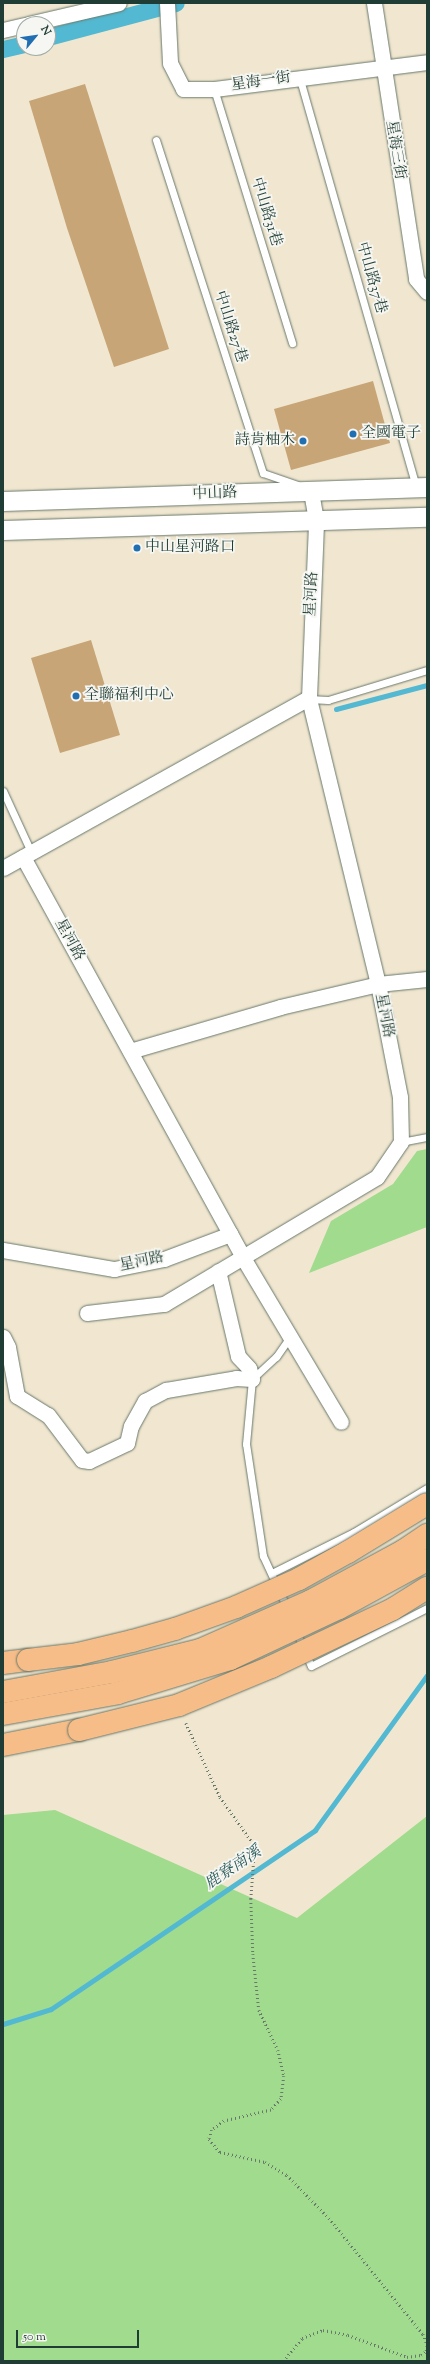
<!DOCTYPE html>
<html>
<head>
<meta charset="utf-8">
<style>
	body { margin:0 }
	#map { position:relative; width:430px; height:2364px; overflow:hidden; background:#f1e7d0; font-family:"Sorts Mill Goudy","Noto Serif TC",serif }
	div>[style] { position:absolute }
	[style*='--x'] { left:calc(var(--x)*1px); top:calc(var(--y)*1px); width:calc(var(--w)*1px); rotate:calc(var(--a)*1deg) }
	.green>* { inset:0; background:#a0db8e }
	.stream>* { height:5px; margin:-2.5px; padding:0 2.5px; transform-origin:2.5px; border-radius:2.5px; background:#53b8d1 }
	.canal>* { height:17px; margin:-8.5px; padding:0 8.5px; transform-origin:8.5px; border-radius:8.5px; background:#53b8d1 }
	.building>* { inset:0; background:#c7a577 }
	.path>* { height:2.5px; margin-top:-1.25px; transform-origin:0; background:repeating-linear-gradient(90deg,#68786b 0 1px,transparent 0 4px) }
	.roads { filter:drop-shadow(0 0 1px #68786b) drop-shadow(0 0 1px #68786b) }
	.service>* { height:7px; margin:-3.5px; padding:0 3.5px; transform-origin:3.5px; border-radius:3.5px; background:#fff }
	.minor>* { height:15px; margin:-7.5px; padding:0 7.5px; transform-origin:7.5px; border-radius:7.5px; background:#fff }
	.tertiary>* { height:19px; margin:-9.5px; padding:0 9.5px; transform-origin:9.5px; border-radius:9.5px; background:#fff }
	.primary>* { height:22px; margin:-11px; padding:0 11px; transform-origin:11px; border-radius:11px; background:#f7bd88 }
	.bridges { filter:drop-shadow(0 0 1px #68786b) drop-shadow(0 0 1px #68786b) }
	.primary-bridge>* { height:22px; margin:-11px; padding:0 11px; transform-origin:11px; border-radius:11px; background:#f7bd88 }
	.dots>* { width:11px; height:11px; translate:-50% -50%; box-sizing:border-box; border:2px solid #f6f6f2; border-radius:50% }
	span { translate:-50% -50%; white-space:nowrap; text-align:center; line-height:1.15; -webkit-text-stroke:3.5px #f6f6f2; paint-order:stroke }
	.street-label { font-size:15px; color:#1f3d34 }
	.poi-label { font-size:15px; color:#1f3d34 }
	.left { translate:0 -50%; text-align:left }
	.right { translate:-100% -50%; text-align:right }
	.water-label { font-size:16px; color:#2c5c5b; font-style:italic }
	.frame { position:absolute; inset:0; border:4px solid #1f3d34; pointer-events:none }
	.north { position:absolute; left:16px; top:16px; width:40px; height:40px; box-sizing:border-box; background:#f6f6f2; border:1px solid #a0aca6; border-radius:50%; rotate:61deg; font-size:11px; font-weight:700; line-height:16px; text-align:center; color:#1f3d34 }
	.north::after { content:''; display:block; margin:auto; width:14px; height:18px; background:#1f6fb2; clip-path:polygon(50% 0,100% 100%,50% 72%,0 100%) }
	.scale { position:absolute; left:16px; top:2330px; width:123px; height:18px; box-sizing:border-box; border:2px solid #1f3d34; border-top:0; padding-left:5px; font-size:12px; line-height:14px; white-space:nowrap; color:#1f3d34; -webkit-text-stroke:3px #f6f6f2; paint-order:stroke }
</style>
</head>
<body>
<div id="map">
	<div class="green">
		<div style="clip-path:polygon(427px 1149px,427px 1227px,309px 1273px,331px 1221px,393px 1184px,417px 1151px)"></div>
		<div style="clip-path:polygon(55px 1810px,297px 1918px,427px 1816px,427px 2361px,3px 2361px,3px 1815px)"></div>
	</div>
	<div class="stream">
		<div style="--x:336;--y:709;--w:94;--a:-14.8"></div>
		<div style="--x:3;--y:2024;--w:50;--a:-17.4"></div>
		<div style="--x:51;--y:2009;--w:319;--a:-34.1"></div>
		<div style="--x:315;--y:1830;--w:191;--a:-54.1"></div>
	</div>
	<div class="canal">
		<div style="--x:48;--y:37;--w:132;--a:-14.9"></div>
		<div style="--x:3;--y:49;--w:22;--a:-13"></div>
	</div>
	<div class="building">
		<div style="clip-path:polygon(85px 84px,169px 349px,114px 367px,67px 228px,29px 101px)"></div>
		<div style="clip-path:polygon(373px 381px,390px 443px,291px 470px,274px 409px)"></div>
		<div style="clip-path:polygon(91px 640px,120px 735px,60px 753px,31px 658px)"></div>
	</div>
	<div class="path">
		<div style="--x:186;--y:1723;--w:81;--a:65.3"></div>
		<div style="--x:220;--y:1797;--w:60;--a:54.5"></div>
		<div style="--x:255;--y:1846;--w:53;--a:94.3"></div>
		<div style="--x:251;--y:1899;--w:55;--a:87.9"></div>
		<div style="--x:253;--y:1954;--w:56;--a:83.9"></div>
		<div style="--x:259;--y:2010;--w:44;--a:64.6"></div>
		<div style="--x:278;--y:2050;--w:27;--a:77"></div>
		<div style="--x:284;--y:2076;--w:23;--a:97"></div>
		<div style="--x:281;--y:2099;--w:15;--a:132"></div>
		<div style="--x:271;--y:2110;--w:48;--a:166.8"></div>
		<div style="--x:224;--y:2121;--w:15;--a:143"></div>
		<div style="--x:212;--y:2130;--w:9;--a:108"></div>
		<div style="--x:209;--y:2139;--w:17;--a:50"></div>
		<div style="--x:220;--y:2152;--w:46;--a:12.5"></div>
		<div style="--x:265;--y:2162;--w:26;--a:31"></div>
		<div style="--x:287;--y:2175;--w:60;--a:45.7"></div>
		<div style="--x:329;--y:2218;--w:149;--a:51"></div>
		<div style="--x:423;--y:2334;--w:11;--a:68"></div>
		<div style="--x:283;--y:2361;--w:30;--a:-50"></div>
		<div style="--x:302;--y:2338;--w:22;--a:-21"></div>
		<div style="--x:323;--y:2330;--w:25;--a:11"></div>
		<div style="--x:348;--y:2335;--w:63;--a:20.4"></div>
		<div style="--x:407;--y:2357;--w:14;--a:-8"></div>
		<div style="--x:421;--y:2355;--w:6;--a:-39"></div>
		<div style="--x:426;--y:2351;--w:6;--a:-81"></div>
	</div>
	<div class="roads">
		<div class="service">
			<div style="--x:299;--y:76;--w:426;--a:74.1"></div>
			<div style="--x:214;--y:89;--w:266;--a:72.9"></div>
			<div style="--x:156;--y:140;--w:350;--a:72.2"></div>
			<div style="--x:263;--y:473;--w:36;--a:19"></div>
			<div style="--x:309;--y:699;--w:19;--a:3"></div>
			<div style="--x:328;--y:700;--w:103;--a:-16.9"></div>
			<div style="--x:3;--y:791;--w:67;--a:65.3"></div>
			<div style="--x:401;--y:1142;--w:26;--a:-11"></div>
			<div style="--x:272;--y:1573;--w:92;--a:-26.6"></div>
			<div style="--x:354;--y:1532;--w:85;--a:-31.1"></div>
			<div style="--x:288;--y:1610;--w:60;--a:-114.8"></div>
			<div style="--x:263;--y:1556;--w:113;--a:-98.6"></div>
			<div style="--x:246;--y:1444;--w:65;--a:-84.7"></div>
			<div style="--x:252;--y:1379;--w:33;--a:-43"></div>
			<div style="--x:276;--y:1357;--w:24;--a:-55"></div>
			<div style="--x:296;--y:1631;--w:38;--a:67"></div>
			<div style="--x:311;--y:1666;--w:130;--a:-26.6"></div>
		</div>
		<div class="minor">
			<div style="--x:167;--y:3;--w:60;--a:87.1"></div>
			<div style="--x:170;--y:63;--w:29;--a:63"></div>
			<div style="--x:183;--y:89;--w:31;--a:0"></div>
			<div style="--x:214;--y:89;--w:215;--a:-7.2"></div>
			<div style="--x:374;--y:3;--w:279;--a:81.3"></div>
			<div style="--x:416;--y:279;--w:17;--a:50"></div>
			<div style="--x:28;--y:24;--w:93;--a:-13"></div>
			<div style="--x:3;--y:30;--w:22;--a:-13"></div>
			<div style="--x:23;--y:857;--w:455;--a:61.2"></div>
			<div style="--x:242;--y:1256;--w:193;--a:59.2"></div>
			<div style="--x:3;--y:868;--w:350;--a:-29.1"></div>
			<div style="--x:130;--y:1051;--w:156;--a:-16.3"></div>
			<div style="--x:280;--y:1007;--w:101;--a:-13.2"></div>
			<div style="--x:378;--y:984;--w:49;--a:-5.8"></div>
			<div style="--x:3;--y:1250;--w:113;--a:9.7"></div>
			<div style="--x:114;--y:1269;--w:51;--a:-11.3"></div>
			<div style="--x:164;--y:1259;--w:71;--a:-20.7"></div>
			<div style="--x:87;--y:1313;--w:78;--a:-6.7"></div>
			<div style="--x:164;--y:1304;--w:248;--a:-30.8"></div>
			<div style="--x:377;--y:1177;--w:42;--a:-55.6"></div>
			<div style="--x:401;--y:1142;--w:45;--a:-91.3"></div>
			<div style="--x:400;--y:1097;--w:115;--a:-101"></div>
			<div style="--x:378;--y:984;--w:294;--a:-103.6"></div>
			<div style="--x:309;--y:698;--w:178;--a:-87.7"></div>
			<div style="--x:316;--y:520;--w:29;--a:-100"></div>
			<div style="--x:3;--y:1337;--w:11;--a:63"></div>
			<div style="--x:8;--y:1347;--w:50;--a:79.6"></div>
			<div style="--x:17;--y:1396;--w:36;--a:32"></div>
			<div style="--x:48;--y:1415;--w:56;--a:52.9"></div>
			<div style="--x:82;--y:1460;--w:7;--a:8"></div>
			<div style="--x:89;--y:1461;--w:42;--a:-25.3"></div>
			<div style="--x:127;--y:1443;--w:17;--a:-77"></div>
			<div style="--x:131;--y:1426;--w:29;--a:-61"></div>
			<div style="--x:145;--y:1401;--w:24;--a:-28"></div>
			<div style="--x:166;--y:1390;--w:71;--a:-9.7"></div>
			<div style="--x:236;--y:1378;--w:16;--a:4"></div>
			<div style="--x:252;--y:1379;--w:11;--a:-105"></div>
			<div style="--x:249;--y:1368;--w:16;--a:-133"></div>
			<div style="--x:238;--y:1356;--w:87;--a:-103.2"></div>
		</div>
		<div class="tertiary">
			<div style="--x:3;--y:501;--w:424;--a:-1.9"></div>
			<div style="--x:3;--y:530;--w:424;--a:-1.8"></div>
		</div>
		<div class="primary">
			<div style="--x:3;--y:1663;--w:25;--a:-7"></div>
			<div style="--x:3;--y:1745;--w:77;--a:-11.2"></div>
		</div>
	</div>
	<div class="bridges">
		<div class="primary-bridge">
			<div style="--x:28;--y:1660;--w:50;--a:-6.8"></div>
			<div style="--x:78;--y:1654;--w:56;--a:-13.5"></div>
			<div style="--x:132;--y:1641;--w:45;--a:-15.6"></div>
			<div style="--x:175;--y:1629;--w:65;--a:-19.8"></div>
			<div style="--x:236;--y:1607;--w:69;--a:-24"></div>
			<div style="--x:299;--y:1579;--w:56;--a:-28.9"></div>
			<div style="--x:348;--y:1552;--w:92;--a:-31.3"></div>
			<div style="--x:3;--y:1692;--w:111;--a:-10.4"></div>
			<div style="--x:112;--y:1672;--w:91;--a:-14"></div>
			<div style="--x:200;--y:1650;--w:121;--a:-23.8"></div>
			<div style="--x:311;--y:1601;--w:105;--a:-28.5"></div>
			<div style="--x:403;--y:1551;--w:29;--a:-34"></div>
			<div style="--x:3;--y:1714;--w:117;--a:-10.3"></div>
			<div style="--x:118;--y:1693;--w:117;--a:-16.9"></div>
			<div style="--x:230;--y:1659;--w:120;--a:-25.1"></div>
			<div style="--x:339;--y:1608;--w:100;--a:-28.6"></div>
			<div style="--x:79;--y:1730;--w:103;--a:-14"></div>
			<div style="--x:179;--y:1705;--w:100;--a:-22.4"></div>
			<div style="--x:271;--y:1667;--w:135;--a:-25.4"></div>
			<div style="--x:393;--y:1609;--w:40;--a:-32"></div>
		</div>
	</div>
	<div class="dots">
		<div style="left:353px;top:434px;background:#1f6fb2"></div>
		<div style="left:303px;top:441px;background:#1f6fb2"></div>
		<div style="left:137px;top:548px;background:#1f6fb2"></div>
		<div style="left:76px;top:696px;background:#1f6fb2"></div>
	</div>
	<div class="street-label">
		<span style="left:261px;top:82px;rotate:-8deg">星海一街</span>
		<span style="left:395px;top:150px;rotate:81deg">星海三街</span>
		<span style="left:266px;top:212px;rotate:73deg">中山路31巷</span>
		<span style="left:371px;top:278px;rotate:74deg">中山路37巷</span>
		<span style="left:230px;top:327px;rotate:72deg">中山路27巷</span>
		<span style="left:215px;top:494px;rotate:-2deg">中山路</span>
		<span style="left:312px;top:594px;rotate:-87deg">星河路</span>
		<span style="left:69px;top:940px;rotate:61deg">星河路</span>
		<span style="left:384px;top:1016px;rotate:79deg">星河路</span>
		<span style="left:142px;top:1262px;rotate:-12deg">星河路</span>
	</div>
	<div class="poi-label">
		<span class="left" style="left:361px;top:434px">全國電子</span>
		<span class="right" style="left:295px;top:441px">詩肯柚木</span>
		<span class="left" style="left:145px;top:548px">中山星河路口</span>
		<span class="left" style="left:84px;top:696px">全聯福利中心</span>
	</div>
	<div class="water-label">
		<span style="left:234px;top:1869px;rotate:-34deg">鹿寮南溪</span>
	</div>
	<div class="frame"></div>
	<div class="north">N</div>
	<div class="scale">50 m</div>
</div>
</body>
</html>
